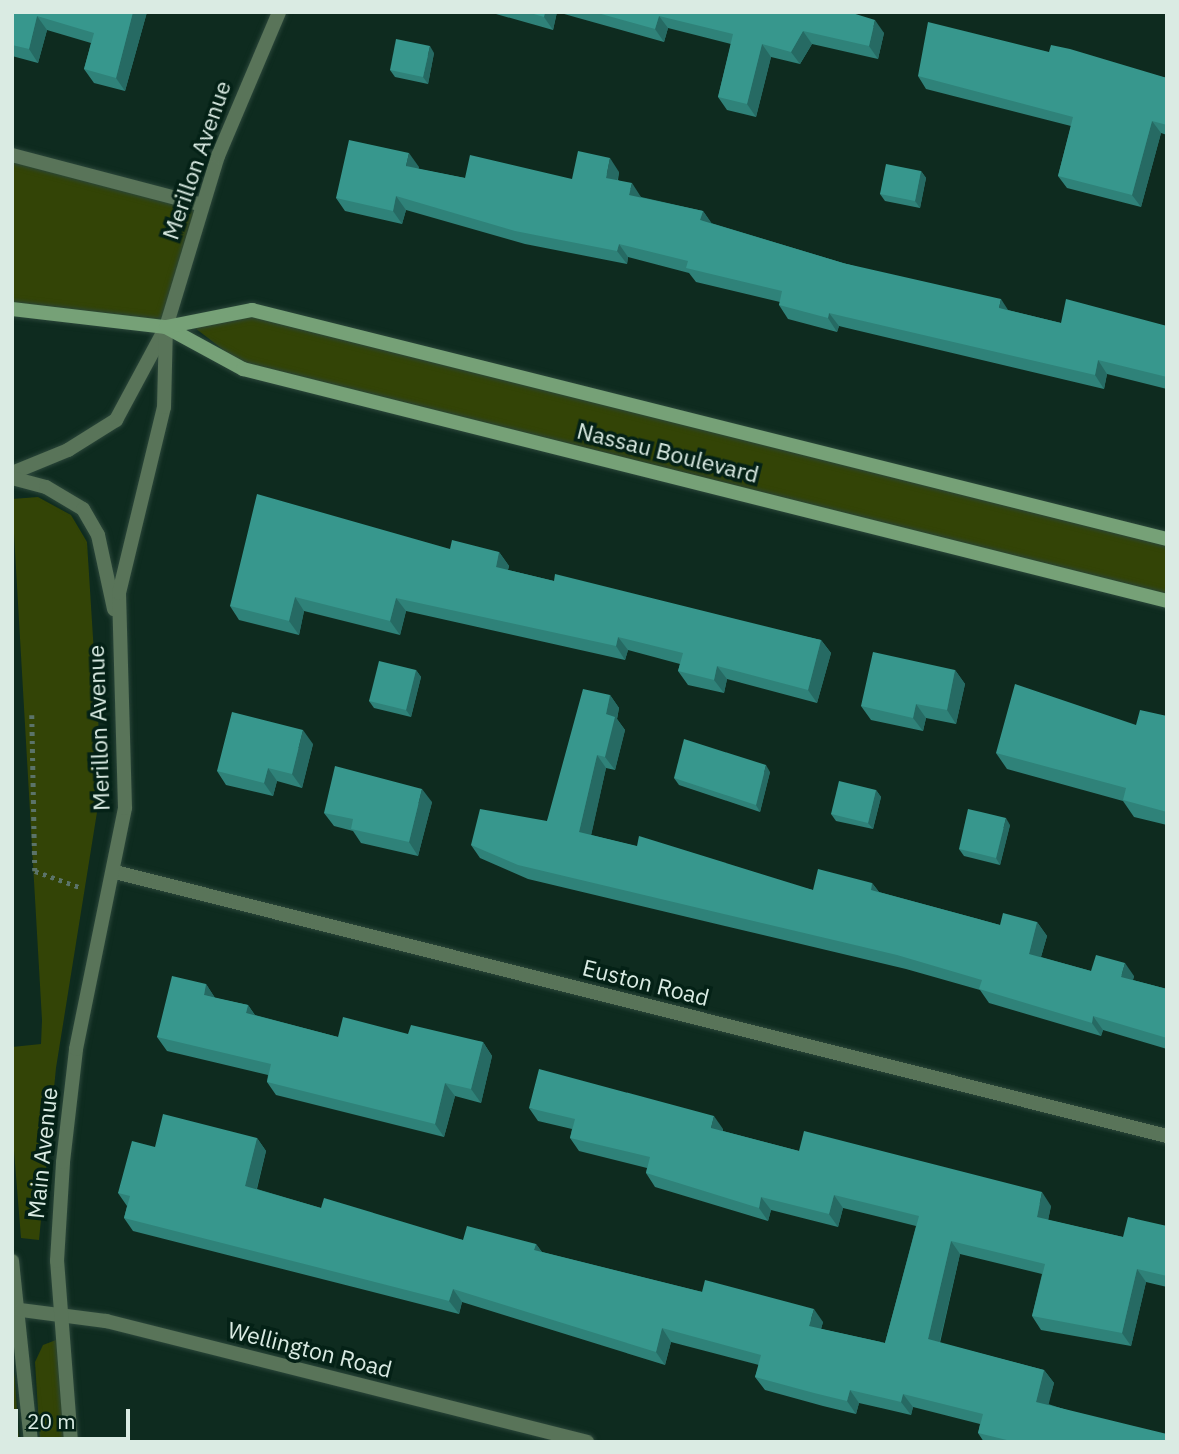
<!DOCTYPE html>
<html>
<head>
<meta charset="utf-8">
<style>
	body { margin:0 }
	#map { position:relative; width:1179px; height:1454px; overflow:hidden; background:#0e2b1f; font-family:"IBM Plex Sans",sans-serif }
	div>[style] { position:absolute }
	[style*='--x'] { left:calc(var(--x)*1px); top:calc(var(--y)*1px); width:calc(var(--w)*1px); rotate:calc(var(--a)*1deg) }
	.green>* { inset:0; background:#334406 }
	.path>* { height:4.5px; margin-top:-2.25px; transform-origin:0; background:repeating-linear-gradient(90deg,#5b7369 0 3.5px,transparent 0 8.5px) }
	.roads { filter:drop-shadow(0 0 2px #2b463a) drop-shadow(0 0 2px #2b463a) }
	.minor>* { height:14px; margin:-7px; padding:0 7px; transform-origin:7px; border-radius:7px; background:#597459 }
	.tertiary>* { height:14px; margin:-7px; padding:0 7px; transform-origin:7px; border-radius:7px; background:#597459 }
	.secondary>* { height:14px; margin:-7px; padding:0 7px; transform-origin:7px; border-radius:7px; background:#76a177 }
	.wall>* { inset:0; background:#2f8279 }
	.shaded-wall>* { inset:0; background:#266a63 }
	.building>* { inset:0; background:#37978d }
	span { translate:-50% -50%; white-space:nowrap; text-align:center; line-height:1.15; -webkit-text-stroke:7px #042116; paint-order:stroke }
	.street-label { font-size:23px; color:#daebe3 }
	.frame { position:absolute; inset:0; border:14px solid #daebe3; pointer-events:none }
	.scale { position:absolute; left:14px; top:1409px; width:116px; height:32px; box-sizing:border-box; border:4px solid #daebe3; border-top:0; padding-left:9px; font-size:21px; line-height:24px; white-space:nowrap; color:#daebe3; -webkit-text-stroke:5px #042116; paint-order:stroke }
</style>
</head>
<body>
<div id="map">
	<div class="green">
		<div style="clip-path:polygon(12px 155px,202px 205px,166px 327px,12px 312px)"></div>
		<div style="clip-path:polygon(252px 310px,1167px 539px,1167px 598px,243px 365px,195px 328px)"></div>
		<div style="clip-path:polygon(38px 497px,71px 515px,87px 542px,102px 781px,56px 1068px,39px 1240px,21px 1238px,12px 1126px,12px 1047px,41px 1044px,42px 1020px,12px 499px)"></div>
		<div style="clip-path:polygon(56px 1340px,71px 1442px,40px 1442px,35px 1362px,43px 1345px)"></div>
		<div style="clip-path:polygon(12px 1359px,15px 1379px,19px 1442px,12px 1442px)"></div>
	</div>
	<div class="path">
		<div style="--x:32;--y:715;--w:156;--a:88.9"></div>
		<div style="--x:35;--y:871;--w:50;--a:19.9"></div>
	</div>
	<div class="roads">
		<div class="minor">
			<div style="--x:12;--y:155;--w:196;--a:14.7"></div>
			<div style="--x:12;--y:473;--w:61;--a:-22.3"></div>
			<div style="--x:68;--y:450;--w:57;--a:-32"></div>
			<div style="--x:116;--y:420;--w:101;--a:-61.7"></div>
			<div style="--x:12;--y:478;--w:35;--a:15"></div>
			<div style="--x:46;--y:487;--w:43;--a:30.7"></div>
			<div style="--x:83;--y:509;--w:30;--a:60"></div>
			<div style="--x:98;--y:535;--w:76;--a:77.8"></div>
			<div style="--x:115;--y:872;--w:1085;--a:14.09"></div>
			<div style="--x:12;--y:1261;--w:182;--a:84"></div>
			<div style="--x:21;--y:1310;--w:86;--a:7.4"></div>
			<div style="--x:106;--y:1321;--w:496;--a:14.1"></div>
			<div style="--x:71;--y:1442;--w:182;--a:-94.4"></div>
			<div style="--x:57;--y:1261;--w:99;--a:-86.5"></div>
			<div style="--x:63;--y:1162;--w:114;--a:-83.4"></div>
			<div style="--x:76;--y:1049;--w:246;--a:-78.5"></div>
			<div style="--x:125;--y:808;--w:215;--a:-91.6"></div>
			<div style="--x:119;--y:593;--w:191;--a:-76.4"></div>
			<div style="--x:164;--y:407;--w:80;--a:-88.6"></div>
		</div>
		<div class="tertiary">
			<div style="--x:166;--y:327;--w:179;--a:-73.1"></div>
			<div style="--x:218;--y:156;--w:156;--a:-67"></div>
		</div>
		<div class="secondary">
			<div style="--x:12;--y:309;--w:155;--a:6.7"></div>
			<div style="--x:166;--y:327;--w:88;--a:28.6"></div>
			<div style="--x:243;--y:369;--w:953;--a:14.09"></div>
			<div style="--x:166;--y:327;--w:88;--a:-11.2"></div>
			<div style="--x:252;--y:310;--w:943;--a:14.05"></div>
		</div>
	</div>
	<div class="wall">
		<div style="clip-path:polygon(12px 12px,147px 12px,125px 91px,94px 83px,84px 69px,91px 43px,47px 30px,38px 63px,12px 56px)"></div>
		<div style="clip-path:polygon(489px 12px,849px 12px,884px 33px,878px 59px,812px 44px,800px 64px,771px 57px,756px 117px,727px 110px,718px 97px,731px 44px,668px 28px,664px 42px,557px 12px,553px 30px)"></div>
		<div style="clip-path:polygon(1049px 52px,1167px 78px,1167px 135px,1161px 133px,1141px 207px,1067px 188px,1058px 176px,1071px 126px,926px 89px,918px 76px)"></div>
		<div style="clip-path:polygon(434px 53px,428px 84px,395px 77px,390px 70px)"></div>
		<div style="clip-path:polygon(419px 167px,418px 169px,465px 178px,572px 179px,619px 172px,618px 180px,641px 197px,703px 211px,711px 223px,843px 263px,1008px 310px,1061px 323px,1167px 326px,1167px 389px,1107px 374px,1104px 389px,839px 326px,837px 332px,788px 319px,779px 305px,780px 302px,696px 282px,689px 273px,628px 257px,627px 264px,525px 244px,406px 210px,402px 224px,345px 211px,336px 198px)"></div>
		<div style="clip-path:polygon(921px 171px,926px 178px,920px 208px,885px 201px,880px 194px)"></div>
		<div style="clip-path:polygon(450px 549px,499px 552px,509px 566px,508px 570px,554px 581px,821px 640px,831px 653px,817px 703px,727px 679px,724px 693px,688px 685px,678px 671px,680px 664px,628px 650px,625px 660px,406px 611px,400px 635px,304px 611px,299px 635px,239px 620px,230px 606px)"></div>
		<div style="clip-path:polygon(416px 670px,421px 677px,411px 717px,374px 708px,369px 701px)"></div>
		<div style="clip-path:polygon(955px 670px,965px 684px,956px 724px,926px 718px,923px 731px,871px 720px,861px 706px)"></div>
		<div style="clip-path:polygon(610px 695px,619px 708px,617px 719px,625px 730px,615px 770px,606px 768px,591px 835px,813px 890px,872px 883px,879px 892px,1000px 925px,1037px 922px,1047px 936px,1041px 957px,1091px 971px,1134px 976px,1133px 980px,1167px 989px,1167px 1049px,1103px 1030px,1101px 1036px,989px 1003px,980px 990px,906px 969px,528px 879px,480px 858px,471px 845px,547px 821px)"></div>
		<div style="clip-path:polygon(1167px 716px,1167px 825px,1134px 817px,1123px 801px,1007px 769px,996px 753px,1136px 725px)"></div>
		<div style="clip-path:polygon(313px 744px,302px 788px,277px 781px,273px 796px,226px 785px,217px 771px)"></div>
		<div style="clip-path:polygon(770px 772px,760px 812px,679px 785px,674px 778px)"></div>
		<div style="clip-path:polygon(876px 790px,881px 797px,873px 829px,836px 821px,831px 814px)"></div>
		<div style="clip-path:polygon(432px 802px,418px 856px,361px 843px,353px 831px,334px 826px,324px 813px)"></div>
		<div style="clip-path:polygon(1010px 825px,1000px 865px,964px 856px,959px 849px)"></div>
		<div style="clip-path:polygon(206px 984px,215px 998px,248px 1005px,255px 1015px,338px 1037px,408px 1034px,483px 1042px,492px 1056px,481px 1103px,455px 1096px,444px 1137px,276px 1095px,267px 1082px,268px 1075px,167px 1051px,157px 1037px)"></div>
		<div style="clip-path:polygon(529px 1108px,723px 1129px,723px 1131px,799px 1151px,1051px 1206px,1048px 1220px,1123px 1237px,1167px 1226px,1167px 1287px,1146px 1282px,1131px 1346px,1041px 1330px,1032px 1316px,1042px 1274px,960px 1254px,940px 1343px,1044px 1370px,1054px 1383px,1048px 1404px,1167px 1442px,984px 1442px,978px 1433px,980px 1424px,913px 1407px,911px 1415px,859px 1403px,856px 1414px,823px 1406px,765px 1390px,755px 1377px,759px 1365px,671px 1342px,665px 1365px,462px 1302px,459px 1314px,133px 1231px,124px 1218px,127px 1206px,118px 1193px,155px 1147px,257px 1138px,266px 1151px,257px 1189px,321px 1208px,463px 1240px,536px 1244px,542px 1252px,823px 1322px,821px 1329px,885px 1343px,916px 1226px,843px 1208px,838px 1227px,771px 1210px,768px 1221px,655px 1187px,646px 1173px,647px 1168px,579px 1151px,570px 1138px,572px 1129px,538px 1121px)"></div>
	</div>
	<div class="shaded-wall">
		<div style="clip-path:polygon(133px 12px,147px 12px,125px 91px,116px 78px)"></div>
		<div style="clip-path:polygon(545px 12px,557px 12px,553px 30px,544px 17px)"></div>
		<div style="clip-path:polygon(37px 16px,47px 30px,38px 63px,29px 49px)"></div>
		<div style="clip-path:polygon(659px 16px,668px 28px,664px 42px,655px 29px)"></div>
		<div style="clip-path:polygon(875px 20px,884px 33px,878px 59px,869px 46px)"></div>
		<div style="clip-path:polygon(803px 31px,812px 44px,800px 64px,791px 52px)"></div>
		<div style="clip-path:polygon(762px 44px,771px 57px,756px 117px,747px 104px)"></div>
		<div style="clip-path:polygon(430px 46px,434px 53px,428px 84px,423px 77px)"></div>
		<div style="clip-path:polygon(1152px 121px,1161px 133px,1141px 207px,1132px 195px)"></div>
		<div style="clip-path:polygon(409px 153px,419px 167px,415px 180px,406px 166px)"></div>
		<div style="clip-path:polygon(610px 158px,619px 172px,615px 191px,606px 178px)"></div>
		<div style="clip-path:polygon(921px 171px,926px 178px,920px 208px,915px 201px)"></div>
		<div style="clip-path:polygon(632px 183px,641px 197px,639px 208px,629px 195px)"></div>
		<div style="clip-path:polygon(396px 196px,406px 210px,402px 224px,393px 211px)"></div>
		<div style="clip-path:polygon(703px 211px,713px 225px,700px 220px)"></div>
		<div style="clip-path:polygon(619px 244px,628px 257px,627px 264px,617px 251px)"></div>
		<div style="clip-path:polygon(1001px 299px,1010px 313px,999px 308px)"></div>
		<div style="clip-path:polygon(829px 313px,839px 326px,837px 332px,828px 318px)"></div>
		<div style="clip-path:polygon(1098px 360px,1107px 374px,1104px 389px,1095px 375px)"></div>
		<div style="clip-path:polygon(499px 552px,509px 566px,505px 581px,496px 567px)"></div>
		<div style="clip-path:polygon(295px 597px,304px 611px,299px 635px,289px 621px)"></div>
		<div style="clip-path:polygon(396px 598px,406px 611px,400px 635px,390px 621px)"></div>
		<div style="clip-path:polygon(618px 637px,628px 650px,625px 660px,616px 646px)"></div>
		<div style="clip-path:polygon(821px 640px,831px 653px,817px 703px,808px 690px)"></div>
		<div style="clip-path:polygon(717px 666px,727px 679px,724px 693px,714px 680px)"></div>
		<div style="clip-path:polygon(416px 670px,421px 677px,411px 717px,406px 710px)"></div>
		<div style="clip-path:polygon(955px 670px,965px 684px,956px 724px,947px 710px)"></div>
		<div style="clip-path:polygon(610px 695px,619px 708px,617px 719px,625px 730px,615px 770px,605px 757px,606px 714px)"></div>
		<div style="clip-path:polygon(916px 704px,926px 718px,923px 731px,913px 718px)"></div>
		<div style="clip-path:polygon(303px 730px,313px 744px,302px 788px,292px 774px)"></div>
		<div style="clip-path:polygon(597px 755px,606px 768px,589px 845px,579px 832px)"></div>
		<div style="clip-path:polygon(766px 765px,770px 772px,760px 812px,756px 805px)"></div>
		<div style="clip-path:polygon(268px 768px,277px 781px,273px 796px,264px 783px)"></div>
		<div style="clip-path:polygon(422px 789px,432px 802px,418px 856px,409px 842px)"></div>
		<div style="clip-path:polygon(876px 790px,881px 797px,873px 829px,868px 823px)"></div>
		<div style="clip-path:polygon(1006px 818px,1010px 825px,1000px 865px,996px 858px)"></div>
		<div style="clip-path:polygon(872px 883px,882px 896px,871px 890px)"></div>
		<div style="clip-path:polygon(1037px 922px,1047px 936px,1038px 967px,1029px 954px)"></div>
		<div style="clip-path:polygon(1125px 963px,1134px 976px,1130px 990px,1121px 977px)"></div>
		<div style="clip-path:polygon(206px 984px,215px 998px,204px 995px)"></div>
		<div style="clip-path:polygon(248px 1005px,257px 1019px,246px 1013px)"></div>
		<div style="clip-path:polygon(1093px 1016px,1103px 1030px,1101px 1036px,1092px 1023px)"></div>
		<div style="clip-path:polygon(483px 1042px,492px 1056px,481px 1103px,471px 1089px)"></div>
		<div style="clip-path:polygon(445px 1083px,455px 1096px,444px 1137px,435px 1124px)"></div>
		<div style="clip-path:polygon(714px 1116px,723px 1129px,720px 1142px,711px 1128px)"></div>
		<div style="clip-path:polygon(257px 1138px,266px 1151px,254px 1199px,245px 1186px)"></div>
		<div style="clip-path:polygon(1042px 1192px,1051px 1206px,1046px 1230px,1037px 1217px)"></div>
		<div style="clip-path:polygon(834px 1195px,843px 1208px,838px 1227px,829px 1214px)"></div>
		<div style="clip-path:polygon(761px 1197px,771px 1210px,768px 1221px,759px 1208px)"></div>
		<div style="clip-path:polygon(951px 1241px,960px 1254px,937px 1353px,928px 1339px)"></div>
		<div style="clip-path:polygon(536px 1244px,545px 1257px,534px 1250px)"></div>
		<div style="clip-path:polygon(1137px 1269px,1146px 1282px,1131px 1346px,1122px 1333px)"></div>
		<div style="clip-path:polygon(453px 1289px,462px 1302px,459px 1314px,449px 1301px)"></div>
		<div style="clip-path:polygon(814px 1309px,823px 1322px,818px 1339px,809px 1326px)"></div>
		<div style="clip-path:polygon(662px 1328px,671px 1342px,665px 1365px,656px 1352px)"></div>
		<div style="clip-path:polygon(1044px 1370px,1054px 1383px,1046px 1415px,1036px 1402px)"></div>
		<div style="clip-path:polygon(850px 1390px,859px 1403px,856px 1414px,847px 1401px)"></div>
		<div style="clip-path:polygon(903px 1394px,913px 1407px,911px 1415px,901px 1402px)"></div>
	</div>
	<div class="building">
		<div style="clip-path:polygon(12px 12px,133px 12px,116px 78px,84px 69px,94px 33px,37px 16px,29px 49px,12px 45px)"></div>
		<div style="clip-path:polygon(527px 12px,545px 12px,544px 17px)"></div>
		<div style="clip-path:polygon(594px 12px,849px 12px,875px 20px,869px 46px,803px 31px,791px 52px,762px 44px,747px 104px,718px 97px,733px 34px,659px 16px,655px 29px)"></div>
		<div style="clip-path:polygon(928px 22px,1049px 52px,1051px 45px,1070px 49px,1167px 78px,1167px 125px,1152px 121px,1132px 195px,1058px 176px,1073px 117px,918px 76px)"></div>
		<div style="clip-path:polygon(396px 39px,430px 46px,423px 77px,390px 70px)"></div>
		<div style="clip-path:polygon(349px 140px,409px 153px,406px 166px,465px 178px,470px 155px,572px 179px,578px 151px,610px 158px,606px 178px,632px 183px,629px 195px,703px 211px,700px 220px,843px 263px,1001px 299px,999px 308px,1061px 323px,1066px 299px,1167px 326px,1167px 377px,1098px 360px,1095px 375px,829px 313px,828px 318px,779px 305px,782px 291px,686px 268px,688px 261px,619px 244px,617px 251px,515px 231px,396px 196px,393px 211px,336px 198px)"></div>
		<div style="clip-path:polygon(886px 164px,921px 171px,915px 201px,880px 194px)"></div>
		<div style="clip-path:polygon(257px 494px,450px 549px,452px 540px,499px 552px,496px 567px,554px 581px,555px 574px,821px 640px,808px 690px,717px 666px,714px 680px,678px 671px,683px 653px,618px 637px,616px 646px,396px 598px,390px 621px,295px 597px,289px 621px,230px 606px)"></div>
		<div style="clip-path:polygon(873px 652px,955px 670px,947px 710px,916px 704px,913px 718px,861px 706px)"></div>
		<div style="clip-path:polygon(379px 661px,416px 670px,406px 710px,369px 701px)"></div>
		<div style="clip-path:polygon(1015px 684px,1136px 725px,1140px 710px,1167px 716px,1167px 812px,1123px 800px,1126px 788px,996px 753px)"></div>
		<div style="clip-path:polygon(583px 689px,610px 695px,606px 714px,615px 717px,605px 757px,597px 755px,579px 832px,637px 846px,639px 836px,813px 890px,818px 869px,872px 883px,871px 890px,1000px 925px,1003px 913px,1037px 922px,1029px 954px,1091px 971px,1096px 955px,1125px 963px,1121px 977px,1167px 989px,1167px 1038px,1093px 1016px,1092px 1023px,979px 989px,982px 980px,897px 955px,518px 865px,471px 845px,480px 809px,547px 821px)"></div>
		<div style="clip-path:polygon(232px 712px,303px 730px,292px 774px,268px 768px,264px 783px,217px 771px)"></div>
		<div style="clip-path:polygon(684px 739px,766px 765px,756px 805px,674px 778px)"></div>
		<div style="clip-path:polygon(335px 766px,422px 789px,409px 842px,351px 829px,353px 819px,324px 813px)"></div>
		<div style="clip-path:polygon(839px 781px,876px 790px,868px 823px,831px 814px)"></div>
		<div style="clip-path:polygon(968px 809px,1006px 818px,996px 858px,959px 849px)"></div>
		<div style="clip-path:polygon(172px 976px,206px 984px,204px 995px,248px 1005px,246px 1013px,338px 1037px,343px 1017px,408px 1034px,411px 1025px,483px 1042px,471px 1089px,445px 1083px,435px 1124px,267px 1082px,271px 1064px,157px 1037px)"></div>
		<div style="clip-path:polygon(539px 1069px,714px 1116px,711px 1128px,799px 1151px,804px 1131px,1042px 1192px,1037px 1217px,1123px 1237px,1128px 1217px,1167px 1226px,1167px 1276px,1137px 1269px,1122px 1333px,1032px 1316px,1045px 1264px,951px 1241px,928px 1339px,1044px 1370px,1036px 1402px,1167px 1434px,1167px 1442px,1015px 1442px,978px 1433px,983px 1414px,903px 1394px,901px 1402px,850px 1390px,847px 1401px,814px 1393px,755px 1377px,761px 1355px,662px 1328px,656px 1352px,453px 1289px,449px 1301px,124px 1218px,130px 1196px,118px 1193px,132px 1141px,155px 1147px,163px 1114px,257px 1138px,245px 1186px,321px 1208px,324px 1198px,463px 1240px,467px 1226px,536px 1244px,534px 1250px,702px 1292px,705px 1280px,814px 1309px,809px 1326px,885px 1343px,919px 1216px,834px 1195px,829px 1214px,761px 1197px,759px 1208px,646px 1173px,650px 1157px,570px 1138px,575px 1119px,529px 1108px)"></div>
	</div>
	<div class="street-label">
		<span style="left:196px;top:160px;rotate:-71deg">Merillon Avenue</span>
		<span style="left:668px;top:452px;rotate:14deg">Nassau Boulevard</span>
		<span style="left:98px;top:728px;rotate:-92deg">Merillon Avenue</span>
		<span style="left:646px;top:982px;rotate:14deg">Euston Road</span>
		<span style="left:42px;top:1153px;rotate:-84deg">Main Avenue</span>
		<span style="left:310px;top:1349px;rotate:14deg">Wellington Road</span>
	</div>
	<div class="frame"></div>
	<div class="scale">20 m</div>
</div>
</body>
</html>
